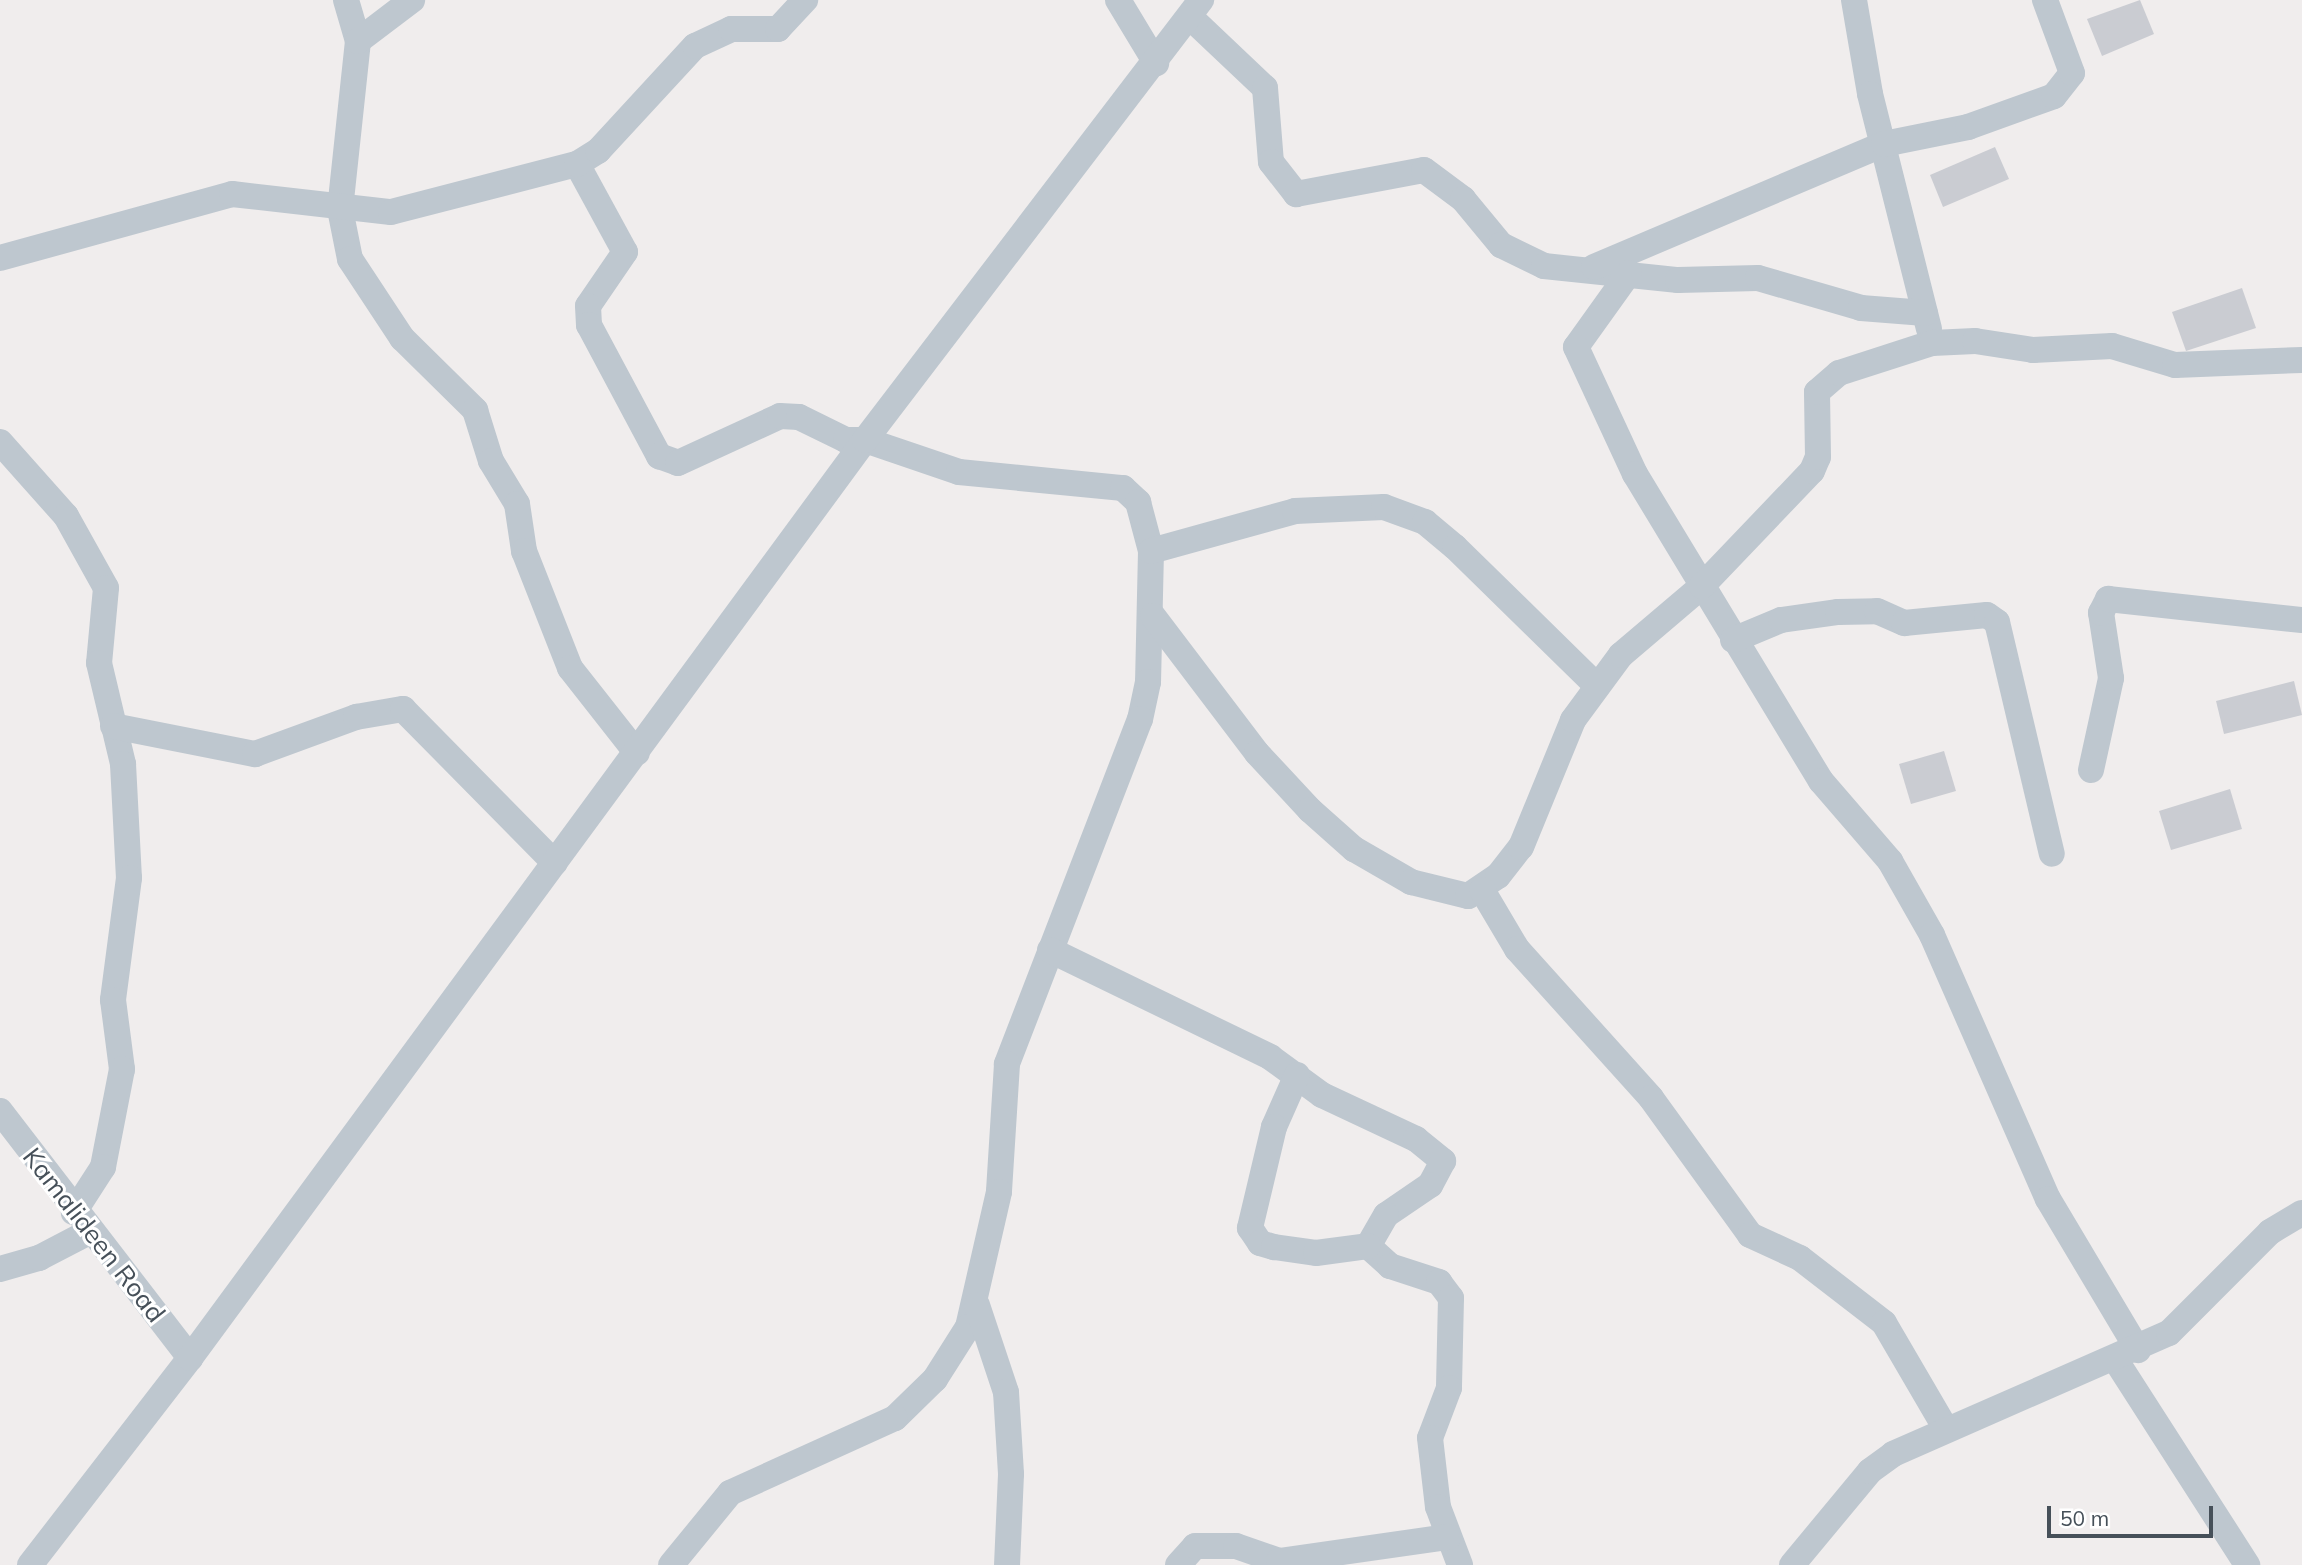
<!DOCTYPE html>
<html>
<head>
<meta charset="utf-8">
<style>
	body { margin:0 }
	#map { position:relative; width:2302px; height:1565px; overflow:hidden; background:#f0eded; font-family:Mulish,sans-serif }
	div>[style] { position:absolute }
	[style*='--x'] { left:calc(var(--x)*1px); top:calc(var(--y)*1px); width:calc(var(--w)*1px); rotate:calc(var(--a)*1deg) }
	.building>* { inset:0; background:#caccd2 }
	.minor>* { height:26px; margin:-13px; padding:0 13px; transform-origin:13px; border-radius:13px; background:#bec7cf }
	span { translate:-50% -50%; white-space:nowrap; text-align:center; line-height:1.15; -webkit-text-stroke:6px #fff; paint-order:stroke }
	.street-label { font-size:26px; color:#465059 }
	.scale { position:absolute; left:2047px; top:1506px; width:166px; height:32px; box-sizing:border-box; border:4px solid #465059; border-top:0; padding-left:9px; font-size:21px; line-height:24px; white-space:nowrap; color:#465059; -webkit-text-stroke:5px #fff; paint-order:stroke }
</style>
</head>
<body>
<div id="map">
	<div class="building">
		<div style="clip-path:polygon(2140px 0,2154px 34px,2102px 56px,2087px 19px)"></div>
		<div style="clip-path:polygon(1995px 147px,2009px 179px,1943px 207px,1930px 175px)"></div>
		<div style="clip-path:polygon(2242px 288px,2256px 328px,2186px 351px,2172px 312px)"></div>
		<div style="clip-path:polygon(2294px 681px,2302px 715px,2224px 734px,2216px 701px)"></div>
		<div style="clip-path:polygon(1944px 751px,1956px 791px,1911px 804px,1899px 764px)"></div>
		<div style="clip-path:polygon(2230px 789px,2242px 829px,2171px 850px,2159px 811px)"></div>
	</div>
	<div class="minor">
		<div style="--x:346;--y:0;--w:43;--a:73.7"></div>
		<div style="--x:358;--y:41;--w:169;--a:96.1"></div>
		<div style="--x:340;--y:209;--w:51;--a:78.7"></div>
		<div style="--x:350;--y:259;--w:95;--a:56.6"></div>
		<div style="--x:402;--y:338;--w:103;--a:44.6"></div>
		<div style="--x:475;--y:410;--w:53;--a:72.6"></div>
		<div style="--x:491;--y:461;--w:50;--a:58.8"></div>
		<div style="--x:517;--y:504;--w:48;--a:81.5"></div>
		<div style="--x:524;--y:551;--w:126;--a:68.5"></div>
		<div style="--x:570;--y:668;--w:108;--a:51.8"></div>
		<div style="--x:1118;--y:0;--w:74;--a:58.9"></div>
		<div style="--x:1854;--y:0;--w:95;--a:80.3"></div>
		<div style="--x:1870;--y:94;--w:242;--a:75.9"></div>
		<div style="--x:1190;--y:17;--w:103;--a:43.4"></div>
		<div style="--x:1265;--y:88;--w:74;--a:85.4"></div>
		<div style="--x:1271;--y:162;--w:41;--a:52"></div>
		<div style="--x:1296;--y:194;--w:130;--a:-10.6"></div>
		<div style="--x:1424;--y:170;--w:49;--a:36.6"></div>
		<div style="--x:1463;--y:199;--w:60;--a:50.4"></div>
		<div style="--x:1501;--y:245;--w:48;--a:26"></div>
		<div style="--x:1544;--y:266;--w:135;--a:6"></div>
		<div style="--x:1678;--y:280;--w:80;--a:-1.4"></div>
		<div style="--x:1758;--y:278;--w:107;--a:16.2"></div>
		<div style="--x:1861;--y:308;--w:64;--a:4.5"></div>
		<div style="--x:358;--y:41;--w:68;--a:-37.2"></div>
		<div style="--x:577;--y:164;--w:100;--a:61.4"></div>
		<div style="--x:625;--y:252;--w:65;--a:124.4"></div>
		<div style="--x:588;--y:306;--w:19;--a:87"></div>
		<div style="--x:589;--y:325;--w:149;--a:61.9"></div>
		<div style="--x:659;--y:456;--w:20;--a:20"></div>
		<div style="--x:678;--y:463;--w:112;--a:-24.7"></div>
		<div style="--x:780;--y:416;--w:19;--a:3"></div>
		<div style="--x:799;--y:417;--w:52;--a:26.1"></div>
		<div style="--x:846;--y:440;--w:19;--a:0"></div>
		<div style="--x:865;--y:440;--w:99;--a:18.8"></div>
		<div style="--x:959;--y:472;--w:165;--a:5.6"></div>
		<div style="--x:1123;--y:488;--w:21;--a:43"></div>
		<div style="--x:1138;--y:502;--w:51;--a:75.1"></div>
		<div style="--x:1151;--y:551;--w:131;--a:91.3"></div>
		<div style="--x:1148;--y:682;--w:38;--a:102"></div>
		<div style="--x:1140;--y:719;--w:370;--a:111.1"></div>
		<div style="--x:1007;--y:1064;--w:128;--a:93.6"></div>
		<div style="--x:999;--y:1192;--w:139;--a:102.9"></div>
		<div style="--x:968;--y:1327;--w:62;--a:122.4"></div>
		<div style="--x:935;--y:1379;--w:56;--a:135.7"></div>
		<div style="--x:895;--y:1418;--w:181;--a:155.6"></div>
		<div style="--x:730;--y:1493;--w:93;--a:129.3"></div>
		<div style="--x:0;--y:258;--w:241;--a:-15.4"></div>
		<div style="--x:232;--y:194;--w:160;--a:6.5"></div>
		<div style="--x:391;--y:212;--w:192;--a:-14.5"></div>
		<div style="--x:577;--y:164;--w:25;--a:-32"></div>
		<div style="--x:598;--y:151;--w:143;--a:-47.3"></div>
		<div style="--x:695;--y:46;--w:40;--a:-25"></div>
		<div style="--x:731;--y:29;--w:47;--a:0"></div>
		<div style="--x:778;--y:29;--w:40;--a:-47"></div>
		<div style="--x:1594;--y:267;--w:315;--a:-23"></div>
		<div style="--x:1884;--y:144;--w:86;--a:-11.4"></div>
		<div style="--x:1968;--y:127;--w:91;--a:-19.8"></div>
		<div style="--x:2054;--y:96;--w:29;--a:-52"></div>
		<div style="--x:2072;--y:73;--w:78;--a:-110.3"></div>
		<div style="--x:1629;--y:273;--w:91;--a:125.6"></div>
		<div style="--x:1576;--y:347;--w:140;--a:65.1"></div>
		<div style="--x:1635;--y:474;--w:359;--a:58.8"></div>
		<div style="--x:1821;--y:781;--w:106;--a:49.2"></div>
		<div style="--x:1890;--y:861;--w:85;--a:60.4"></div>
		<div style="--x:1932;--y:935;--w:288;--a:66.3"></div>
		<div style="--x:2048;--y:1199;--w:176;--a:59.2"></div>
		<div style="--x:0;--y:442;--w:99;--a:48.3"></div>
		<div style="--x:66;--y:516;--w:82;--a:60.9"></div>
		<div style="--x:106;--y:588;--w:75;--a:95.3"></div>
		<div style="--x:99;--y:663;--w:104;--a:76.6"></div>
		<div style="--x:123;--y:764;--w:114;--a:87"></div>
		<div style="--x:129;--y:878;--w:123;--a:97.5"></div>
		<div style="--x:113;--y:1000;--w:70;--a:82.6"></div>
		<div style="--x:122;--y:1069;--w:100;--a:101"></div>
		<div style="--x:103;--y:1167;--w:54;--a:122.8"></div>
		<div style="--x:1151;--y:551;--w:149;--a:-15.5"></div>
		<div style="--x:1295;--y:511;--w:89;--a:-2.6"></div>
		<div style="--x:1384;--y:507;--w:44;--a:20.1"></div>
		<div style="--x:1425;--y:522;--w:39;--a:40"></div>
		<div style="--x:1455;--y:547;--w:199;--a:44.4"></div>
		<div style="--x:1153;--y:616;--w:172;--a:52.8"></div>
		<div style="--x:1257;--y:753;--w:78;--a:47.1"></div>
		<div style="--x:1310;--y:810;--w:59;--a:41.6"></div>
		<div style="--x:1354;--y:849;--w:66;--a:30.1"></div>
		<div style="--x:1411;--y:882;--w:59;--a:13.8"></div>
		<div style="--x:1468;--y:896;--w:36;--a:-34"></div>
		<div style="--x:1498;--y:876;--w:37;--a:-52"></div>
		<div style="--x:1521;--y:847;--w:137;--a:-67.7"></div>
		<div style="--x:1573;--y:720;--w:81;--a:-53.6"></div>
		<div style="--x:1621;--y:655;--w:106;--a:-40.4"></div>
		<div style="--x:1702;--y:586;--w:159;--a:-46.3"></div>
		<div style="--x:1812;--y:471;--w:15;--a:-67"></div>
		<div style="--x:1818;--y:457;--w:65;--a:-90.9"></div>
		<div style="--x:1817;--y:392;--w:29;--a:-41"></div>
		<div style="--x:1839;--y:373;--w:98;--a:-17.9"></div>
		<div style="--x:1932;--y:343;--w:43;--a:-2.7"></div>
		<div style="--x:1975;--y:341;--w:59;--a:8.8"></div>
		<div style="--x:2033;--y:350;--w:79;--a:-2.9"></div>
		<div style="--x:2112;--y:346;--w:66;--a:16.8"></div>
		<div style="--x:2175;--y:365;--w:127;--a:-2.3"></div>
		<div style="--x:1733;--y:640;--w:52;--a:-22.6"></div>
		<div style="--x:1781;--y:620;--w:58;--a:-8"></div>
		<div style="--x:1838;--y:612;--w:39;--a:-1"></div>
		<div style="--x:1877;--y:611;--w:30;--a:24"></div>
		<div style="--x:1904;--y:623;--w:83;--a:-5.5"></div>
		<div style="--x:1987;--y:615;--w:12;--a:35"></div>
		<div style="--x:1997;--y:622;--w:238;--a:76.7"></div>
		<div style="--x:113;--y:726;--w:145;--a:11.2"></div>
		<div style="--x:255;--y:754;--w:108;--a:-20.1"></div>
		<div style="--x:356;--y:717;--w:48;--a:-9.7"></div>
		<div style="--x:403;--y:709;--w:216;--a:45.4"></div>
		<div style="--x:2091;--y:770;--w:94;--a:-77.7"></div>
		<div style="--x:2111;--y:678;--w:66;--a:-98.7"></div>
		<div style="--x:2101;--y:613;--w:16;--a:-63"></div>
		<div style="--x:2108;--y:599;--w:195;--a:6.2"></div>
		<div style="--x:1482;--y:890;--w:69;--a:59.3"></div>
		<div style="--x:1517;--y:949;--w:200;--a:48"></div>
		<div style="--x:1651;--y:1098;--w:169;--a:54.1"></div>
		<div style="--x:1750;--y:1235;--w:55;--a:24.7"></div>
		<div style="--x:1800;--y:1258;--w:106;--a:37.7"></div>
		<div style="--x:1884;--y:1323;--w:123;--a:59.7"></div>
		<div style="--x:1050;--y:950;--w:245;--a:25.9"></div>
		<div style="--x:1270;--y:1057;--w:64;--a:36.2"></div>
		<div style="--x:1322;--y:1095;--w:104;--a:25.1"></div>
		<div style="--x:1416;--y:1139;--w:35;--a:39"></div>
		<div style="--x:1443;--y:1161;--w:27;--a:118"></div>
		<div style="--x:1430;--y:1185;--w:53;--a:145.7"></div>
		<div style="--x:1386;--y:1215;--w:36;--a:120"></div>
		<div style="--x:1368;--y:1246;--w:30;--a:42"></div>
		<div style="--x:1390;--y:1266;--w:52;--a:18.1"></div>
		<div style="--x:1439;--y:1282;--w:20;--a:53"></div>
		<div style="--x:1451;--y:1298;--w:90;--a:91.3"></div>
		<div style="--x:1449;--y:1388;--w:53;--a:110.8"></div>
		<div style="--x:1430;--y:1438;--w:69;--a:83.4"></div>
		<div style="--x:1438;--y:1507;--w:62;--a:69.2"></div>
		<div style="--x:1297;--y:1075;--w:57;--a:113.9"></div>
		<div style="--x:1274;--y:1127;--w:104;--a:103.4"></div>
		<div style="--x:1250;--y:1228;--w:18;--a:56"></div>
		<div style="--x:1260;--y:1243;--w:15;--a:16"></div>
		<div style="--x:1274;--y:1247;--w:42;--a:8.1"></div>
		<div style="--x:1316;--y:1253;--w:52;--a:-7.7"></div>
		<div style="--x:0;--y:1111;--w:312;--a:52.4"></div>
		<div style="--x:0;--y:1269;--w:41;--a:-15.8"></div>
		<div style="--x:39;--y:1258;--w:56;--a:-27.5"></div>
		<div style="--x:977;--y:1305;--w:92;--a:71.6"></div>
		<div style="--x:1006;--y:1392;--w:82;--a:86.5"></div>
		<div style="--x:1011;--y:1474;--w:91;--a:92.5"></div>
		<div style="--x:2115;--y:1359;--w:245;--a:57.3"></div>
		<div style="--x:30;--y:1565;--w:262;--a:-52.3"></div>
		<div style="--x:190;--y:1358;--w:1139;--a:-53.67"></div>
		<div style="--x:865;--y:440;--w:554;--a:-52.63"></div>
		<div style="--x:1178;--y:1565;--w:25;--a:-48"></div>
		<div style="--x:1195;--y:1546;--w:41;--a:0"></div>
		<div style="--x:1236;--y:1546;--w:46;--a:19.2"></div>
		<div style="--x:1279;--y:1561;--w:171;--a:-8.1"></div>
		<div style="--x:1792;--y:1565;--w:122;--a:-50.3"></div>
		<div style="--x:1870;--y:1471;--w:29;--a:-36"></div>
		<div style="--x:1893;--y:1454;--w:301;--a:-23.7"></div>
		<div style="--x:2169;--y:1333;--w:143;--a:-45"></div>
		<div style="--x:2270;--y:1232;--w:37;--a:-31"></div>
	</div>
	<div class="street-label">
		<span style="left:94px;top:1235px;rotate:52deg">Kamalideen Road</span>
	</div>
	<div class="scale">50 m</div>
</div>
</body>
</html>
